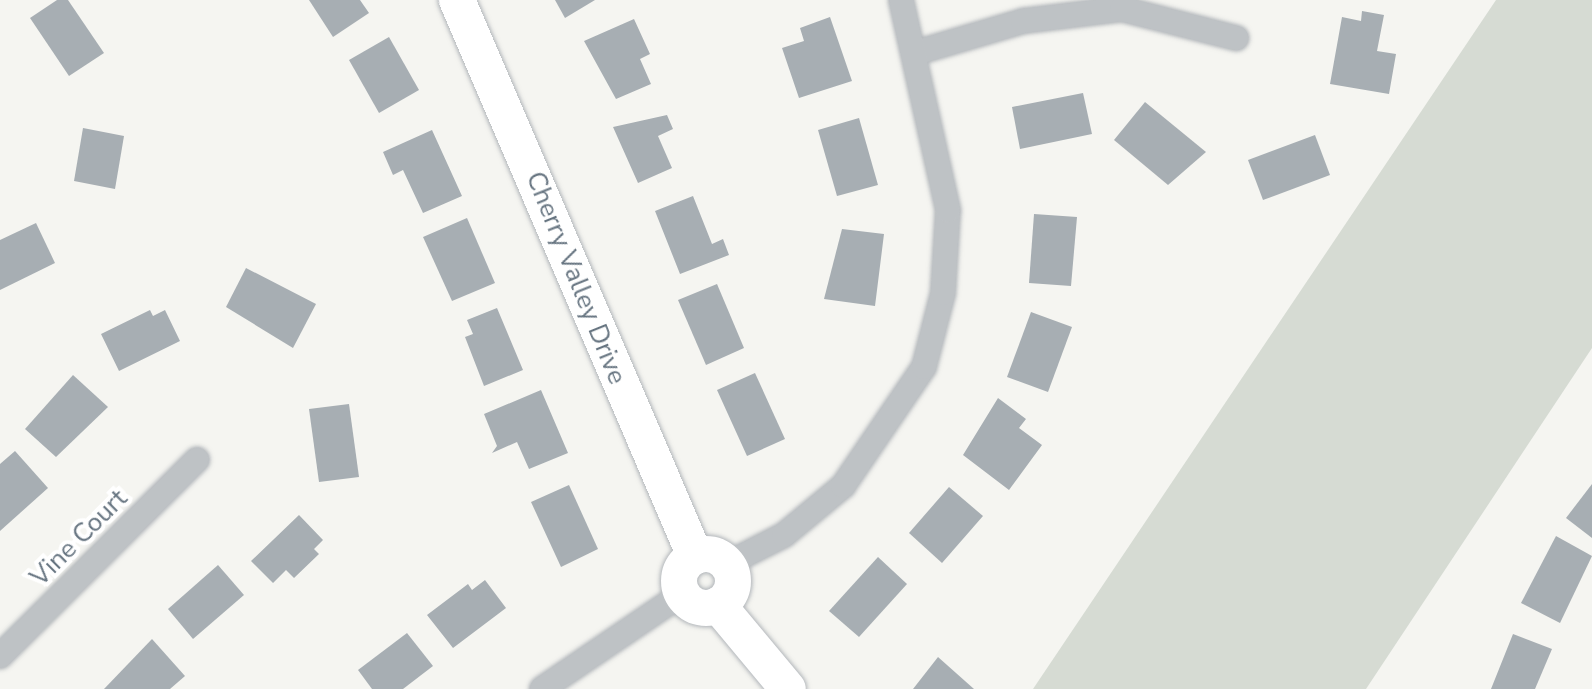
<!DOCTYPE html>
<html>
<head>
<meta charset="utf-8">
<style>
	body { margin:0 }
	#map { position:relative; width:1592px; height:689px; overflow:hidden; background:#f5f5f1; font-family:"Nunito Sans",sans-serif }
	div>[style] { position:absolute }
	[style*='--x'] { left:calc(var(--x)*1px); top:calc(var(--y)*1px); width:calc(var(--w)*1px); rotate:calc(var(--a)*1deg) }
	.green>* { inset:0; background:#d6dbd3 }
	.building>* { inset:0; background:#a7aeb3 }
	.roads { filter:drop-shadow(0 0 2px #b3b7bb) drop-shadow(0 0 2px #b3b7bb) }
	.street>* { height:24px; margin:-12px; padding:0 12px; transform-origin:12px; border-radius:12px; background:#bec2c5 }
	.secondary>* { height:36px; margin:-18px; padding:0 18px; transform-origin:18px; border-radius:18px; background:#fff }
	.secondary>.ring { margin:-18px; padding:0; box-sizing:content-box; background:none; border:36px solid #fff; border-radius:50% }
	span { translate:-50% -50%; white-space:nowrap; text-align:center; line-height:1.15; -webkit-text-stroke:8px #fff; paint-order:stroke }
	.street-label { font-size:26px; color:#667480 }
</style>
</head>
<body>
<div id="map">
	<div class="green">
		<div style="clip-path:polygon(1496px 0,1592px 0,1592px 348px,1366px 689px,1033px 689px)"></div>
	</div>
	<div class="building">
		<div style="clip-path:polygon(57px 0,68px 0,104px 53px,69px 76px,30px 18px)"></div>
		<div style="clip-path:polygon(309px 0,360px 0,369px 13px,333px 37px)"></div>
		<div style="clip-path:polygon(555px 0,595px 0,565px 18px)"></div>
		<div style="clip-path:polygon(1362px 11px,1384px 15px,1377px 51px,1396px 54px,1389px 94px,1330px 84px,1342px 17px,1361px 21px)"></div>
		<div style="clip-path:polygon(830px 17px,852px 81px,799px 98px,782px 48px,804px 41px,800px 28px)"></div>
		<div style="clip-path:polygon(634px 19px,650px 54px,640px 59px,651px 84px,616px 99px,584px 41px)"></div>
		<div style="clip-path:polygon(389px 37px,419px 90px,379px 113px,349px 60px)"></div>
		<div style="clip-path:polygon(1083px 93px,1092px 134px,1020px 149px,1012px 107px)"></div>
		<div style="clip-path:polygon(1145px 102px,1206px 152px,1168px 185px,1114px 140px)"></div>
		<div style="clip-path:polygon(667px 115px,673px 129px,658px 136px,672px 168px,638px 183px,613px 127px)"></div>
		<div style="clip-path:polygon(859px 118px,878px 185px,837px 196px,818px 130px)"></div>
		<div style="clip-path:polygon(83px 128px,124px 136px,115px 189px,74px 181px)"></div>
		<div style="clip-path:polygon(432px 130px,462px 196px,423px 213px,403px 170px,393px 175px,383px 152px)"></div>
		<div style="clip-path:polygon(1315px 135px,1330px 175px,1263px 200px,1248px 160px)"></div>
		<div style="clip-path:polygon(693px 196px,712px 244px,723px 239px,729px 255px,680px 274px,655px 211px)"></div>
		<div style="clip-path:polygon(1034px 214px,1077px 217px,1071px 286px,1029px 283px)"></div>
		<div style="clip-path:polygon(467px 218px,495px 283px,452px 301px,423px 237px)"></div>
		<div style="clip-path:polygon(36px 223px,55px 263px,0 290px,0 240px)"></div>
		<div style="clip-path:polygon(842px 229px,884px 234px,875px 306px,824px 299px)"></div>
		<div style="clip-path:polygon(246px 268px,316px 304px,293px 348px,226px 307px)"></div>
		<div style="clip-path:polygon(717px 284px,744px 348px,706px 365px,678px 300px)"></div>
		<div style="clip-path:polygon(497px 308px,523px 370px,484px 386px,465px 337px,473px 334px,467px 320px)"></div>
		<div style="clip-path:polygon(150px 310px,153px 316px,165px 310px,180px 341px,119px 371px,101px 334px)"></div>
		<div style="clip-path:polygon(1031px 312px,1072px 327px,1048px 392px,1007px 377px)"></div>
		<div style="clip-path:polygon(755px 373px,785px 439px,747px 456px,717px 390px)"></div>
		<div style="clip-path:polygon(73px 375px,108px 407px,56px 457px,25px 429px)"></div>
		<div style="clip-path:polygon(541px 390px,568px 453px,529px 469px,517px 442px,492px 453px,497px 446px,484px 414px)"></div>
		<div style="clip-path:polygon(998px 398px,1026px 419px,1019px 428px,1042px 445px,1009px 490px,963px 455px)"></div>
		<div style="clip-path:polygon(349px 404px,359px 477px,319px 482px,309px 409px)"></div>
		<div style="clip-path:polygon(15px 451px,48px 488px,0 531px,0 464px)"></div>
		<div style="clip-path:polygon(1592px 484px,1592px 538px,1566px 518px)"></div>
		<div style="clip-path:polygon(569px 485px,598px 549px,561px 567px,531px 502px)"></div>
		<div style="clip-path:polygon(949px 487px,983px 516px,942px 563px,909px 533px)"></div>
		<div style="clip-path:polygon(299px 515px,323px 540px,314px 549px,319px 554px,294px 578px,286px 570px,273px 583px,251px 561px)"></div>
		<div style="clip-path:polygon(1556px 536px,1592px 556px,1560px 623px,1521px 603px)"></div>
		<div style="clip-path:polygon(878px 557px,907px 584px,859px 637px,829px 611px)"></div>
		<div style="clip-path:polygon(218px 565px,244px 595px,193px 639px,168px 609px)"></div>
		<div style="clip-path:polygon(485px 580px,506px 608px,453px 648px,427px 615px,468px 584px,472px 590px)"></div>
		<div style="clip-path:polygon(407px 633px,433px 666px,403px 689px,372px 689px,358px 670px)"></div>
		<div style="clip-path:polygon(1513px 634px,1552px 649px,1535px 689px,1491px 689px)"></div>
		<div style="clip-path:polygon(152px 639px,185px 676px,170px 689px,104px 689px)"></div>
		<div style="clip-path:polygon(938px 657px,974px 689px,913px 689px)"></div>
	</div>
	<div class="roads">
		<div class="street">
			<div style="--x:915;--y:53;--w:113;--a:-16.5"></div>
			<div style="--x:1023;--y:21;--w:100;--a:-6.9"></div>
			<div style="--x:1122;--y:9;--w:118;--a:14.3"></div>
			<div style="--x:727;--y:564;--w:64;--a:-27"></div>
			<div style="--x:784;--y:535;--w:77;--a:-39.7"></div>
			<div style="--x:843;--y:486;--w:144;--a:-55.8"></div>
			<div style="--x:924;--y:367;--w:76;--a:-75.6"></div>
			<div style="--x:943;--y:293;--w:83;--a:-86.6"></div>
			<div style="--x:948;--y:210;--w:215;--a:-102.6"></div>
			<div style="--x:0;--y:656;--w:278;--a:-44.9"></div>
			<div style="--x:542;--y:689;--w:169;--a:-34.2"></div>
		</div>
		<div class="secondary">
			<div style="--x:457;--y:0;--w:605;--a:66.83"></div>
			<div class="ring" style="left:679px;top:554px;width:18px;height:18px"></div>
			<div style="--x:718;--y:605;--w:109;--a:50.2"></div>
		</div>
	</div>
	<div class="street-label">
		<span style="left:576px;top:278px;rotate:68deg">Cherry Valley Drive</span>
		<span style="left:79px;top:538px;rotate:-45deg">Vine Court</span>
	</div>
</div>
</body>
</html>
